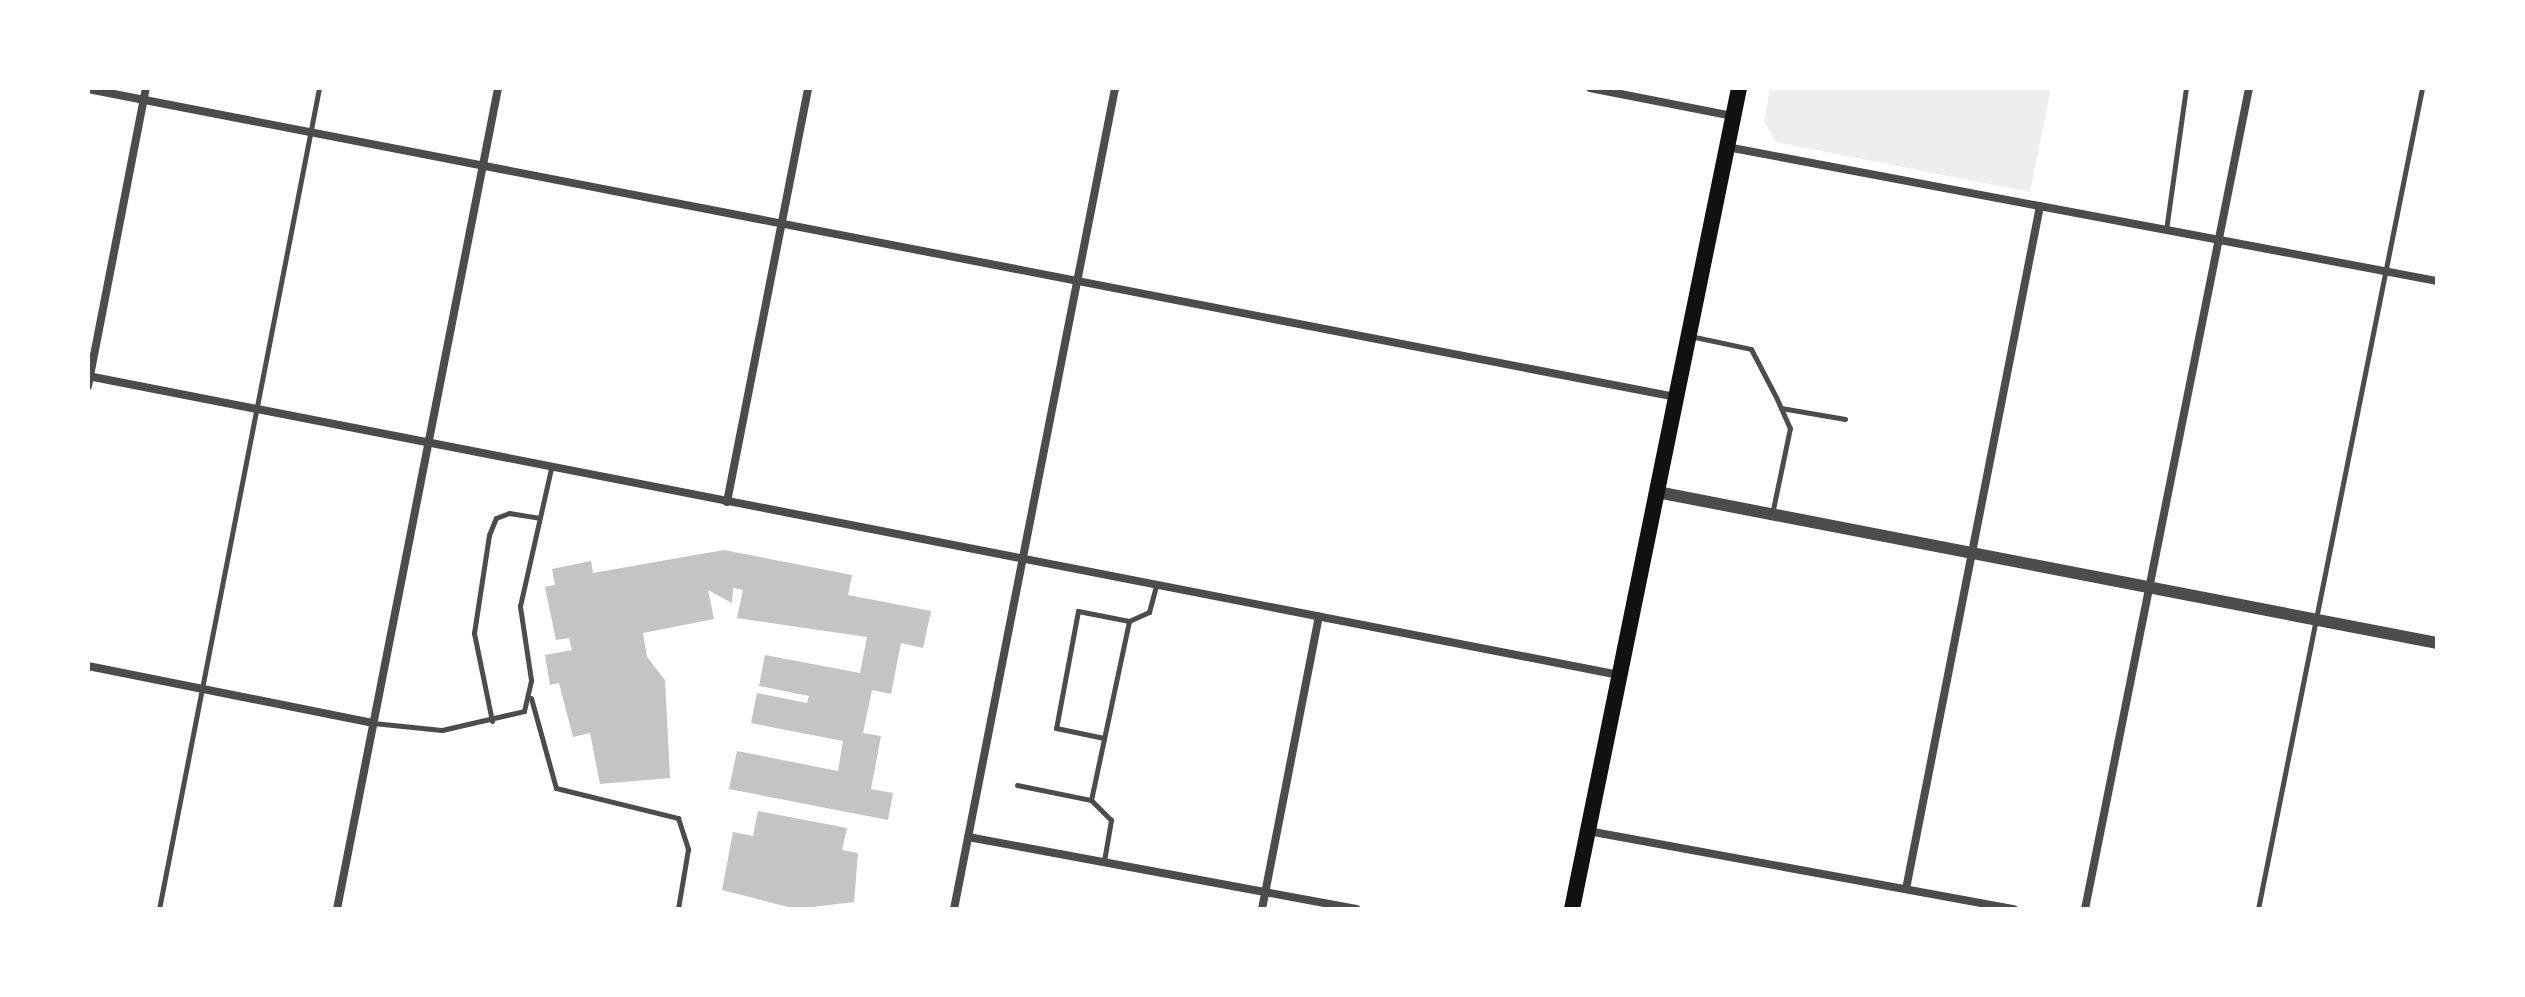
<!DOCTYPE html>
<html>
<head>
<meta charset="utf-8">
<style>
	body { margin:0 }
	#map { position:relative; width:2525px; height:997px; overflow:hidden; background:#fff; font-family:"Asap Condensed",sans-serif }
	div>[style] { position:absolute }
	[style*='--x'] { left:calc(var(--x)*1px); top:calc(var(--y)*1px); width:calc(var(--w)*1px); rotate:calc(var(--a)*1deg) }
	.green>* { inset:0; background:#eee }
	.building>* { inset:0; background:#c4c4c4 }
	.service>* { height:5px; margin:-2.5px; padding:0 2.5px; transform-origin:2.5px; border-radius:2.5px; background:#4c4c4c }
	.minor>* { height:8px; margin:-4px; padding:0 4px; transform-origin:4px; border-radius:4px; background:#4c4c4c }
	.tertiary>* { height:12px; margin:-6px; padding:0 6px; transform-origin:6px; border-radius:6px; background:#4c4c4c }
	.primary>* { height:16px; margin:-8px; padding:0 8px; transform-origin:8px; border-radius:8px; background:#111 }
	span { translate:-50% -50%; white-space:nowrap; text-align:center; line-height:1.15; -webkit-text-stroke:6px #fff; paint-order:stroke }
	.frame { position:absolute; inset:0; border:90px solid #fff; pointer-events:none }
</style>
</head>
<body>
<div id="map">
	<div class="green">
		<div style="clip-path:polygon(1770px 88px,2051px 88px,2030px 192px,1776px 142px,1764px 122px)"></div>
	</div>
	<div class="building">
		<div style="clip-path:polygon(724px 550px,852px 575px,848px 595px,931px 611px,923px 648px,901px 643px,891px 694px,872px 690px,863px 733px,881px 736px,871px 789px,893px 793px,888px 820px,729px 789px,737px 751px,838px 771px,843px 741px,751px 723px,757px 693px,807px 703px,809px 696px,759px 686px,765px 655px,860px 673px,867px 637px,737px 618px,743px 590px,733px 588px,732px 603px,708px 590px,714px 619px,643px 633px,647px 657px,665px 680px,670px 778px,600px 784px,590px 733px,573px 737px,559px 683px,550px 685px,545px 655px,572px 650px,569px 638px,556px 640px,545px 587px,555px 585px,552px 569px,591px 561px,593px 573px)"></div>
		<div style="clip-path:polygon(758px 811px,847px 828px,842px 850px,858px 853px,854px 902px,796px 909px,722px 890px,733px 832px,753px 836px)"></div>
	</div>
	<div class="service">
		<div style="--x:2166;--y:230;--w:143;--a:-82"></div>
		<div style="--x:1690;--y:336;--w:62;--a:12"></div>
		<div style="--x:1751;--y:349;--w:54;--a:62.5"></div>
		<div style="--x:1776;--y:397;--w:34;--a:66"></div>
		<div style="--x:1790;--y:428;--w:88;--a:101.8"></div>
		<div style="--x:1781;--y:408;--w:65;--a:9.8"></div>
		<div style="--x:1129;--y:621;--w:22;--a:-24"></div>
		<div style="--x:1149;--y:612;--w:27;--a:-75"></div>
		<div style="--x:531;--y:698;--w:93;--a:74.5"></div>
		<div style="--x:556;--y:788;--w:126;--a:13.8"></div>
		<div style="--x:678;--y:818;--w:33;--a:72"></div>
		<div style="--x:688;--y:849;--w:61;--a:99.5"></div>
		<div style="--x:492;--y:721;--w:90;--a:-101.6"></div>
		<div style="--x:474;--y:633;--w:99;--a:-81.3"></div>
		<div style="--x:489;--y:535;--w:18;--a:-68"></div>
		<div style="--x:496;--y:518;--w:14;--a:-21"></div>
		<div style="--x:509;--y:513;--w:31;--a:9"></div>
		<div style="--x:373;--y:723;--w:69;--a:5.8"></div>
		<div style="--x:442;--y:730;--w:84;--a:-13"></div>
		<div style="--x:524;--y:711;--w:32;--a:-77"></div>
		<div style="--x:531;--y:680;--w:75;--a:-98.5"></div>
		<div style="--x:520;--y:606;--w:141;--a:-77.3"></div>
		<div style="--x:1017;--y:785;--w:76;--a:11.5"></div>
		<div style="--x:1104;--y:861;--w:42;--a:-80.3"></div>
		<div style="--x:1111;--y:820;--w:28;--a:-135"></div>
		<div style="--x:1091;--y:800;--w:183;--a:-78"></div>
		<div style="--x:1129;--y:621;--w:52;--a:-168.9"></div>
		<div style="--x:1078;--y:611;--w:119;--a:100.6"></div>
		<div style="--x:1056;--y:728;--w:49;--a:11.8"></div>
		<div style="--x:159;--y:909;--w:836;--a:-78.97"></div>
		<div style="--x:2258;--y:909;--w:837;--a:-78.7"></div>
	</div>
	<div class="minor">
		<div style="--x:1590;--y:88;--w:146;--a:11.1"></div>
		<div style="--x:88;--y:89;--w:1618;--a:10.98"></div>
		<div style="--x:1727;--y:147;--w:723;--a:10.69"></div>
		<div style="--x:88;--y:376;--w:1560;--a:11.05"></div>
		<div style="--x:88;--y:386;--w:304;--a:-79"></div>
		<div style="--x:727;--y:502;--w:422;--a:-78.9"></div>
		<div style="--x:88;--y:666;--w:290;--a:11.3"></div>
		<div style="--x:1588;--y:831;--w:433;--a:10.4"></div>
		<div style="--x:968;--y:837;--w:395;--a:10.5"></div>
		<div style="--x:1906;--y:889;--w:696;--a:-78.9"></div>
		<div style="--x:337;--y:909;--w:837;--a:-78.9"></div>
		<div style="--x:954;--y:909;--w:837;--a:-78.9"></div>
		<div style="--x:1262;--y:909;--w:298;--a:-79"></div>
		<div style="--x:2085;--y:909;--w:837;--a:-78.7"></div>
	</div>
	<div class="tertiary">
		<div style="--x:1657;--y:492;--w:794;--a:10.96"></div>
	</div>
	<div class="primary">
		<div style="--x:1572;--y:909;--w:838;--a:-78.5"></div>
	</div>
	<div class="frame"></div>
</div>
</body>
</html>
